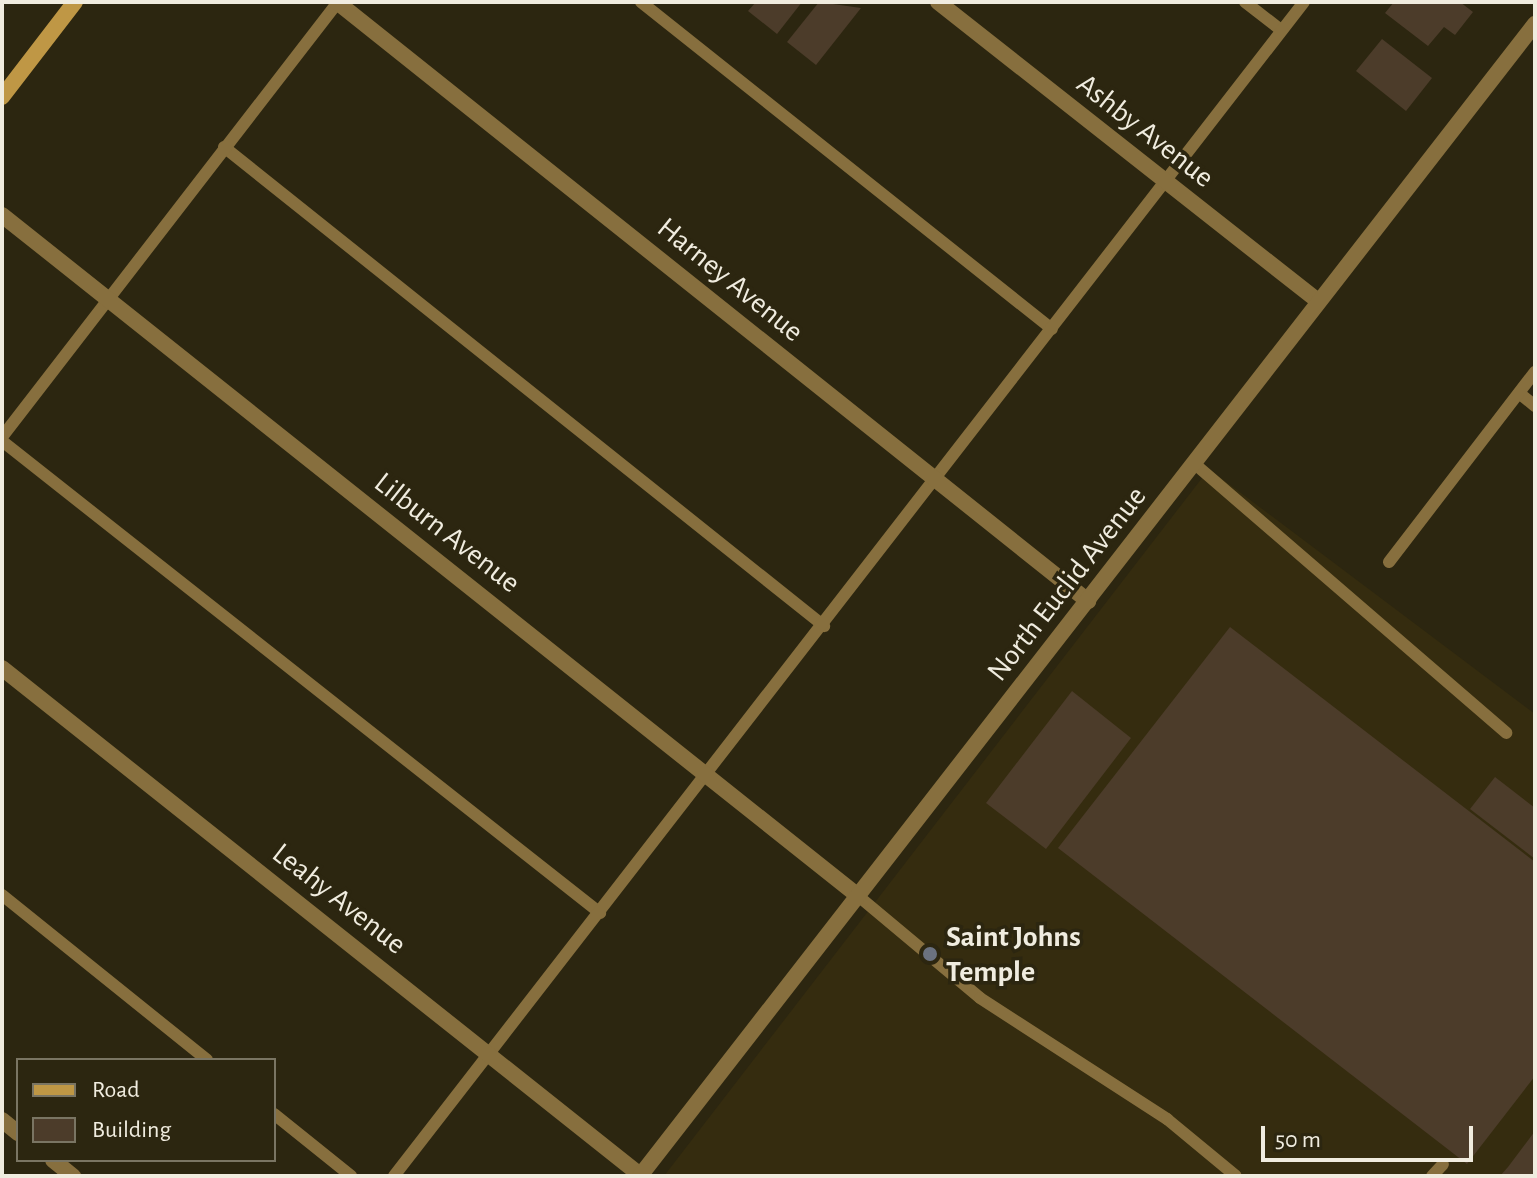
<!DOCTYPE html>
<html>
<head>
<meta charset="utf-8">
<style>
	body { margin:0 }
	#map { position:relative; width:1537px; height:1178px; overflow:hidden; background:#2c2610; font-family:"Alegreya Sans",sans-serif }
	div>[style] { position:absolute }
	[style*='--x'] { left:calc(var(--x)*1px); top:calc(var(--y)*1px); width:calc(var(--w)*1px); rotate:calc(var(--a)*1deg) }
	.built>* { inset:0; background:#352c0f }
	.building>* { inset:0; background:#4c3c2a }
	.lane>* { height:12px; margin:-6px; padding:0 6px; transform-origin:6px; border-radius:6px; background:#876f3e }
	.street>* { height:16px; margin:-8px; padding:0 8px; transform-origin:8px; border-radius:8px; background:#876f3e }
	.secondary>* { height:16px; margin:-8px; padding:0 8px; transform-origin:8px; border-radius:8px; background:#bf9745 }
	.dots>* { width:22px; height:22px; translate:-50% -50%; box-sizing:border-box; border:4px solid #2c2610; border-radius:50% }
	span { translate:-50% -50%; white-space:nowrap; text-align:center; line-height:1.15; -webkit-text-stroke:7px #2c2610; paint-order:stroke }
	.street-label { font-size:30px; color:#f0ecdf }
	.poi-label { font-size:30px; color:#f0ecdf; font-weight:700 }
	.left { translate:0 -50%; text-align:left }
	.frame { position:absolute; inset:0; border:4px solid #f0ecdf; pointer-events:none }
	.legend { position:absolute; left:16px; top:1058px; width:260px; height:104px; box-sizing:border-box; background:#2c2610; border:2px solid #7a7563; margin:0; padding:10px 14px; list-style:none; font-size:24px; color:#f0ecdf }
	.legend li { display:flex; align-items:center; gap:16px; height:40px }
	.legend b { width:40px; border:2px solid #7a7563 }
	.scale { position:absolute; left:1261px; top:1126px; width:212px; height:36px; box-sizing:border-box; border:4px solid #f0ecdf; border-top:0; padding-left:10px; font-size:24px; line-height:28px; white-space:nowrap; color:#f0ecdf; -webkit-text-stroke:6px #2c2610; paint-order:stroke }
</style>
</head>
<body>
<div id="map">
	<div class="built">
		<div style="clip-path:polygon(1209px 469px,1535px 714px,1535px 1176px,664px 1176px)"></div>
	</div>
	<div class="building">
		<div style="clip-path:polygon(756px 2px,802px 2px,777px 34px,748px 11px)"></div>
		<div style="clip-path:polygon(819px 2px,861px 8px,816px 65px,787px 42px)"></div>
		<div style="clip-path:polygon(1394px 2px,1460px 2px,1473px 12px,1455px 35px,1444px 27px,1428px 46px,1385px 13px)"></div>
		<div style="clip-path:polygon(1382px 39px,1432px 78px,1406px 111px,1356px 71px)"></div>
		<div style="clip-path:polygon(1230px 627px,1535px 862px,1535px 1076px,1467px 1164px,1058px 848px)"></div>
		<div style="clip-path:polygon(1072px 691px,1131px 738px,1046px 849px,986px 803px)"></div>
		<div style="clip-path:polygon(1495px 777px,1535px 808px,1535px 859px,1470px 809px)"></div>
		<div style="clip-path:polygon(1535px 1131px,1535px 1176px,1500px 1176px,1508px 1167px)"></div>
	</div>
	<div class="lane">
		<div style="--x:641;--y:2;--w:525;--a:38.51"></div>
		<div style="--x:1245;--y:2;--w:46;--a:37.9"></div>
		<div style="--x:224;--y:147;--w:768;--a:38.6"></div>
		<div style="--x:1519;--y:393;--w:21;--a:39"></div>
		<div style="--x:2;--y:437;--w:550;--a:-52.32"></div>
		<div style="--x:2;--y:441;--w:762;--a:38.28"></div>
		<div style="--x:1196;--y:465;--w:410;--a:40.8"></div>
		<div style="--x:1389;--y:562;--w:240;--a:-52.5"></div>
		<div style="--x:2;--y:895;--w:263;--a:38.8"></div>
		<div style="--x:857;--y:895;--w:160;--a:39.9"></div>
		<div style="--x:980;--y:998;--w:223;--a:32.9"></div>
		<div style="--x:1167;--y:1119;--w:89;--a:39.6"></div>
		<div style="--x:274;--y:1114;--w:99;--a:38.8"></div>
		<div style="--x:394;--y:1176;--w:1485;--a:-52.22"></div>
		<div style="--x:1432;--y:1176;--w:16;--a:-47"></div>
	</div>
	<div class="street">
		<div style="--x:337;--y:2;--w:961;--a:38.58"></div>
		<div style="--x:938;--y:2;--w:484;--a:38.2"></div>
		<div style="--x:2;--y:215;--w:1092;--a:38.5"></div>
		<div style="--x:2;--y:668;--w:815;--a:38.47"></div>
		<div style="--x:2;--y:1120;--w:21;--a:39"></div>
		<div style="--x:53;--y:1160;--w:26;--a:39"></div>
		<div style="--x:640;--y:1176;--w:1459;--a:-52.16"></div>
	</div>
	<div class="secondary">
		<div style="--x:2;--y:97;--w:120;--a:-52.5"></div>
	</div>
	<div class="dots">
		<div style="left:930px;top:954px;background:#6b7280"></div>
	</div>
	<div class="street-label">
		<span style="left:1145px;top:131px;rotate:38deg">Ashby Avenue</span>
		<span style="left:730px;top:280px;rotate:39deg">Harney Avenue</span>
		<span style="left:447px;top:533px;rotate:38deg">Lilburn Avenue</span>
		<span style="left:1067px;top:584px;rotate:-52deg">North Euclid Avenue</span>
		<span style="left:339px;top:899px;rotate:38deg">Leahy Avenue</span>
	</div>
	<div class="poi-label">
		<span class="left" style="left:946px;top:954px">Saint Johns<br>Temple</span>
	</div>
	<div class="frame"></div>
	<ul class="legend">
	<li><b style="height:10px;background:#bf9745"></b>Road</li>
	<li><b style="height:22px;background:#4c3c2a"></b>Building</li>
	</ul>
	<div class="scale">50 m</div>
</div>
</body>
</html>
